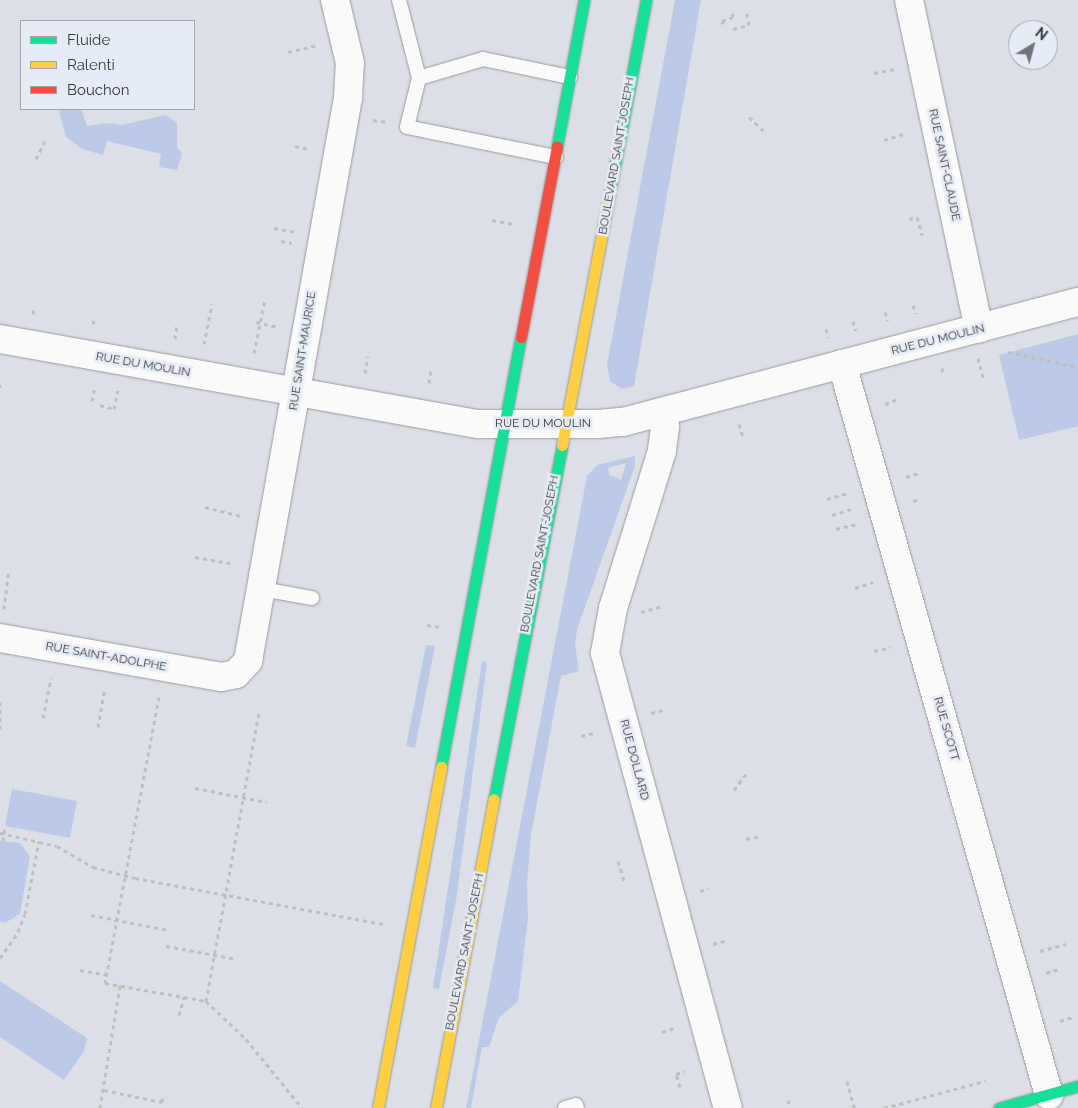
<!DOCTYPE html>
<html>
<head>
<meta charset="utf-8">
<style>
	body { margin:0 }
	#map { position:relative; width:1078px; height:1108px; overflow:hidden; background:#dce0e6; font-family:Raleway,sans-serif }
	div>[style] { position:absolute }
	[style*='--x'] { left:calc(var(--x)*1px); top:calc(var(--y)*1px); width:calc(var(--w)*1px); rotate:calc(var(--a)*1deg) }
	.green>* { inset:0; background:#bbcbe7 }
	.path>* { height:3px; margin-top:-1.5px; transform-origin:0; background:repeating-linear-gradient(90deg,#bfbfc2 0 4px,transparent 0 8px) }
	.roads { filter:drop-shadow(0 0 1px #979a9e) drop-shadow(0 0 1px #979a9e) }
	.lane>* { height:14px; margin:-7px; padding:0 7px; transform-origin:7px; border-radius:7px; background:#fafafb }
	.street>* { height:28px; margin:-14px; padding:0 14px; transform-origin:14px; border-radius:14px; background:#fafafb }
	.fast>* { height:11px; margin:-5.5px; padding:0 5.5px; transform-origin:5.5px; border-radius:5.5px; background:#16e098 }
	.slow>* { height:11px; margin:-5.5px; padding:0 5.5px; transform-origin:5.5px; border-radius:5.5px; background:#ffcf43 }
	.jam>* { height:11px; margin:-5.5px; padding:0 5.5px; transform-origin:5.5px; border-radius:5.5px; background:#f24e42 }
	span { translate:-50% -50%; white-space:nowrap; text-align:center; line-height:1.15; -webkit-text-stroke:5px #e6ecf6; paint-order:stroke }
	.street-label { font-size:12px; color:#383a3e }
	.legend { position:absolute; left:20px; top:20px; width:175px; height:90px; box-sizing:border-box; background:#e6ecf6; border:1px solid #a0a5ac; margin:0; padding:6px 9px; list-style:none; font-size:15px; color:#383a3e }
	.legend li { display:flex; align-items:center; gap:10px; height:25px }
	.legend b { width:25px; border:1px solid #a0a5ac }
	.north { position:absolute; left:1008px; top:20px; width:50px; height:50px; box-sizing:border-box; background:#e6ecf6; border:1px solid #a0a5ac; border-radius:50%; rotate:37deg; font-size:14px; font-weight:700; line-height:20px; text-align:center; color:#383a3e }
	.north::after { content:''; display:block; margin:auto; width:18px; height:22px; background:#717479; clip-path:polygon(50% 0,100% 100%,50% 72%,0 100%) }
</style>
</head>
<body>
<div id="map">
	<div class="green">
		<div style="clip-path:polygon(675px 0,701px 0,634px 386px,622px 389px,610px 381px,607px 365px)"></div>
		<div style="clip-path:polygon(63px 109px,81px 109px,87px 126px,109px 123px,121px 125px,166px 115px,177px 123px,177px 147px,182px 154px,177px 170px,159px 167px,161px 154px,107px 141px,103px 155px,82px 149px,66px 137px,59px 111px)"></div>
		<div style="clip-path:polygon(1078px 334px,1078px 426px,1019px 440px,999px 355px)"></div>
		<div style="clip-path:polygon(evenodd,635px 456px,635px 466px,577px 630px,575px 644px,579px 671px,561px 676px,531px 835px,527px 884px,528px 919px,518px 1001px,499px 1018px,489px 1047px,482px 1047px,471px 1108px,466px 1108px,587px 476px,597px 465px,635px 456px,626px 463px,621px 480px,610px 475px,608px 468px,626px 463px)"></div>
		<div style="clip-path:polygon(426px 645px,435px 646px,415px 748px,406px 746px)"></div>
		<div style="clip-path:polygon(482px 661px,487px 662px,457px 895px,439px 989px,433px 988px)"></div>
		<div style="clip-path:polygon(12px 789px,77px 801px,70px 838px,5px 826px)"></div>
		<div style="clip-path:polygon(0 841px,20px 843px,30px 856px,20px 914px,5px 923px,0 922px)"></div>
		<div style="clip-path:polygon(0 981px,87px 1038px,84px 1051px,64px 1080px,0 1037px)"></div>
	</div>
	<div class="path">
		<div style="--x:723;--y:24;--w:3;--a:-108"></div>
		<div style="--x:722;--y:21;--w:12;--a:-20"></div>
		<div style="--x:733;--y:17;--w:4;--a:-104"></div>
		<div style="--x:733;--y:29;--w:16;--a:-14"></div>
		<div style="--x:749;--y:25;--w:15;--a:-101"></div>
		<div style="--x:288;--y:52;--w:28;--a:-13"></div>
		<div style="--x:874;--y:73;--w:21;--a:-11"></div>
		<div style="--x:749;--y:117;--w:21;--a:43"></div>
		<div style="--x:373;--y:120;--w:14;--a:8"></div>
		<div style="--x:884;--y:140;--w:24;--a:-17"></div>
		<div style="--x:295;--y:146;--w:14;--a:12"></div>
		<div style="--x:36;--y:159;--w:20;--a:-63"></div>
		<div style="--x:909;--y:219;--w:8;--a:-14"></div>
		<div style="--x:917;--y:217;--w:19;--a:74"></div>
		<div style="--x:492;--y:220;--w:21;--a:11"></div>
		<div style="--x:274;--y:228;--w:20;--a:11"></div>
		<div style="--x:281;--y:241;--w:11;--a:10"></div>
		<div style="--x:913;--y:305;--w:9;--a:72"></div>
		<div style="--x:885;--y:312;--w:9;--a:72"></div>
		<div style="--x:33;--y:314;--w:8;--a:-83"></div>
		<div style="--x:853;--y:321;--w:10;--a:73"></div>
		<div style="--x:256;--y:322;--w:22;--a:13"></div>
		<div style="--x:93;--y:324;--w:8;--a:-76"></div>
		<div style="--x:826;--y:329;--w:9;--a:77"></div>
		<div style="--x:175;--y:339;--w:15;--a:-82"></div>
		<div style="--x:204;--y:344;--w:41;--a:-78.7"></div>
		<div style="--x:1008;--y:352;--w:72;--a:12.1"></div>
		<div style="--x:254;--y:353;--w:55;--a:-78.5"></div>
		<div style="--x:978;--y:358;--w:20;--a:75"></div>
		<div style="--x:942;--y:368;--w:8;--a:83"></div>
		<div style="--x:365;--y:373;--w:17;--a:-80"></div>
		<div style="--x:429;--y:383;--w:15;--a:-82"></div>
		<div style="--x:0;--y:386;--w:1;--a:0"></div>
		<div style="--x:92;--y:401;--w:16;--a:-79"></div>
		<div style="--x:885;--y:404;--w:14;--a:-21"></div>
		<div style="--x:100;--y:405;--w:15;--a:16"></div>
		<div style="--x:114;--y:409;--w:19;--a:-78"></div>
		<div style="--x:739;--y:424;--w:14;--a:73"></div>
		<div style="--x:906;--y:477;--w:14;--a:-17"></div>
		<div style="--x:827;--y:499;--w:22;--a:-16"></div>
		<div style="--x:913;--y:501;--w:7;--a:-16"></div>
		<div style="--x:205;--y:507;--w:38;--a:14"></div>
		<div style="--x:832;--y:515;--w:21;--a:-17"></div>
		<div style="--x:836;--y:529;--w:21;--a:-14"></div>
		<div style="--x:195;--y:557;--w:39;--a:10"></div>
		<div style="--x:855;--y:588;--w:19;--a:-18"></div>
		<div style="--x:4;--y:609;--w:38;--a:-83"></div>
		<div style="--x:641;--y:612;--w:20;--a:-15"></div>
		<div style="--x:427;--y:625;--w:12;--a:9"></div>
		<div style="--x:874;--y:651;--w:17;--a:-13"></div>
		<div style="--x:159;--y:697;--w:291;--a:100.7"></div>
		<div style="--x:105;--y:983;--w:103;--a:10.1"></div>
		<div style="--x:206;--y:1001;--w:295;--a:-79.6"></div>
		<div style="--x:0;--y:702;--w:27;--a:90"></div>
		<div style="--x:651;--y:713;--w:12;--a:-14"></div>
		<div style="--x:43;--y:718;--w:41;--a:-78.7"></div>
		<div style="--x:98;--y:727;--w:40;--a:-80"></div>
		<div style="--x:581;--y:736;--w:16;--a:-14"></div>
		<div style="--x:195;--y:788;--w:73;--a:11"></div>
		<div style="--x:734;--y:790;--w:20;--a:-53"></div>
		<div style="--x:0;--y:833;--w:58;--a:12.8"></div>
		<div style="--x:57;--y:846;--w:42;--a:30.3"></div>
		<div style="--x:93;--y:867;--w:43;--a:14.7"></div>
		<div style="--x:135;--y:878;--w:252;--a:10.5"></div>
		<div style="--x:746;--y:839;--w:15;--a:-11"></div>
		<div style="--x:3;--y:841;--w:15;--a:-82"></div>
		<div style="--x:618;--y:861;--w:24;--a:73"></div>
		<div style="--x:700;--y:891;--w:9;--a:-18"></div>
		<div style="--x:91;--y:915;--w:78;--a:11"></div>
		<div style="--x:713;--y:944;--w:16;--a:-14"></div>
		<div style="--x:166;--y:946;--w:72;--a:10.4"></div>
		<div style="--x:1040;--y:951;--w:27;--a:-15"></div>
		<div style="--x:0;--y:958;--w:32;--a:-55"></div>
		<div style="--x:18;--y:932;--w:19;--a:-69"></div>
		<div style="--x:25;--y:914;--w:74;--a:-79.1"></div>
		<div style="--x:80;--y:970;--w:27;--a:10"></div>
		<div style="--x:1046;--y:973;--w:14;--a:-17"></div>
		<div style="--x:206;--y:1001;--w:55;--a:43.5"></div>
		<div style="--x:246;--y:1039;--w:89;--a:50.9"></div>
		<div style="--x:179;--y:1015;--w:19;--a:-74"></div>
		<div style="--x:1060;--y:1021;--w:14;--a:-17"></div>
		<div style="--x:662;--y:1032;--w:13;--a:-18"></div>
		<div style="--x:847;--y:1081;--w:28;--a:75"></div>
		<div style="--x:680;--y:1087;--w:14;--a:-107"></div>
		<div style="--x:676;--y:1074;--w:9;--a:-18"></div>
		<div style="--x:104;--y:1090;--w:59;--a:11.7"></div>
		<div style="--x:162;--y:1102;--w:8;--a:-83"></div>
		<div style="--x:788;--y:1100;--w:8;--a:76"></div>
		<div style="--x:100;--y:1108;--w:124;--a:-80.7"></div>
		<div style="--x:884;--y:1108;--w:105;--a:-15"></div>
	</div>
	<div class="roads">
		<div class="lane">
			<div style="--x:399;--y:0;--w:81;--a:75.6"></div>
			<div style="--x:419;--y:78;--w:50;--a:103.8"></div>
			<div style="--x:407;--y:127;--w:152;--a:11.4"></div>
			<div style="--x:419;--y:78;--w:67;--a:-16.5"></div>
			<div style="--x:483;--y:59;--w:89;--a:11.7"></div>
			<div style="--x:262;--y:589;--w:51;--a:10.2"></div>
			<div style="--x:565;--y:1108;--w:11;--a:-15"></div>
			<div style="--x:576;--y:1105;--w:3;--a:72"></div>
		</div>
		<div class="street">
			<div style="--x:909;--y:0;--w:336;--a:78"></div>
			<div style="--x:0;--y:339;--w:486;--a:10.1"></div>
			<div style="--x:479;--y:424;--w:119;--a:0"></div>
			<div style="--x:598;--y:424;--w:25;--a:-5"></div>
			<div style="--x:623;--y:422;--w:471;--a:-14.8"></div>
			<div style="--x:842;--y:364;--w:760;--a:74.19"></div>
			<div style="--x:661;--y:412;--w:15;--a:74"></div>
			<div style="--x:665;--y:426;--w:25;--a:97"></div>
			<div style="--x:662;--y:451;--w:164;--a:107.3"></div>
			<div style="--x:613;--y:608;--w:46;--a:100.1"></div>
			<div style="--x:605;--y:653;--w:471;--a:74.9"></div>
			<div style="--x:0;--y:638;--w:224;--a:10"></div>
			<div style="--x:221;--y:677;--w:15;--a:-11"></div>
			<div style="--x:236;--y:674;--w:18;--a:-47"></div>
			<div style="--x:248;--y:661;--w:572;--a:-79.93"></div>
			<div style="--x:348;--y:98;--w:35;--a:-87"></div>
			<div style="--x:350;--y:63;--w:65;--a:-103.4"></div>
		</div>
		<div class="fast">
			<div style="--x:557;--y:146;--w:148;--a:-79.5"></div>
			<div style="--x:610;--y:191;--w:194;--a:-79.3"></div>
			<div style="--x:441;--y:767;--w:437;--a:-79.5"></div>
			<div style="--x:494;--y:799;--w:360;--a:-79.1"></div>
			<div style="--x:999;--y:1108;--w:82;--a:-15.6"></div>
		</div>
		<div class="slow">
			<div style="--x:562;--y:445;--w:258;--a:-79.3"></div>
			<div style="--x:378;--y:1108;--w:347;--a:-79.5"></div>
			<div style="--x:436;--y:1108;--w:314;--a:-79.4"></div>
		</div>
		<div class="jam">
			<div style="--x:521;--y:337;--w:194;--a:-79.3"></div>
		</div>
	</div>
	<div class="street-label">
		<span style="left:617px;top:156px;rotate:-80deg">BOULEVARD SAINT-JOSEPH</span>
		<span style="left:944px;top:165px;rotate:78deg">RUE SAINT-CLAUDE</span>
		<span style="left:938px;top:340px;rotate:-14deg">RUE DU MOULIN</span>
		<span style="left:303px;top:351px;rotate:-81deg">RUE SAINT-MAURICE</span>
		<span style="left:143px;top:365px;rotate:10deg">RUE DU MOULIN</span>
		<span style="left:543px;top:424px">RUE DU MOULIN</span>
		<span style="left:540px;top:554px;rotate:-79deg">BOULEVARD SAINT-JOSEPH</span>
		<span style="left:106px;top:657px;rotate:10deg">RUE SAINT-ADOLPHE</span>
		<span style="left:946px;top:729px;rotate:74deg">RUE SCOTT</span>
		<span style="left:634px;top:760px;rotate:75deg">RUE DOLLARD</span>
		<span style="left:465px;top:952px;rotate:-79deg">BOULEVARD SAINT-JOSEPH</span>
	</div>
	<ul class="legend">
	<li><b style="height:6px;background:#16e098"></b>Fluide</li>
	<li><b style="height:6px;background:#ffcf43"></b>Ralenti</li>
	<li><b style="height:6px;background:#f24e42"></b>Bouchon</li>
	</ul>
	<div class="north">N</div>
</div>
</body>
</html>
